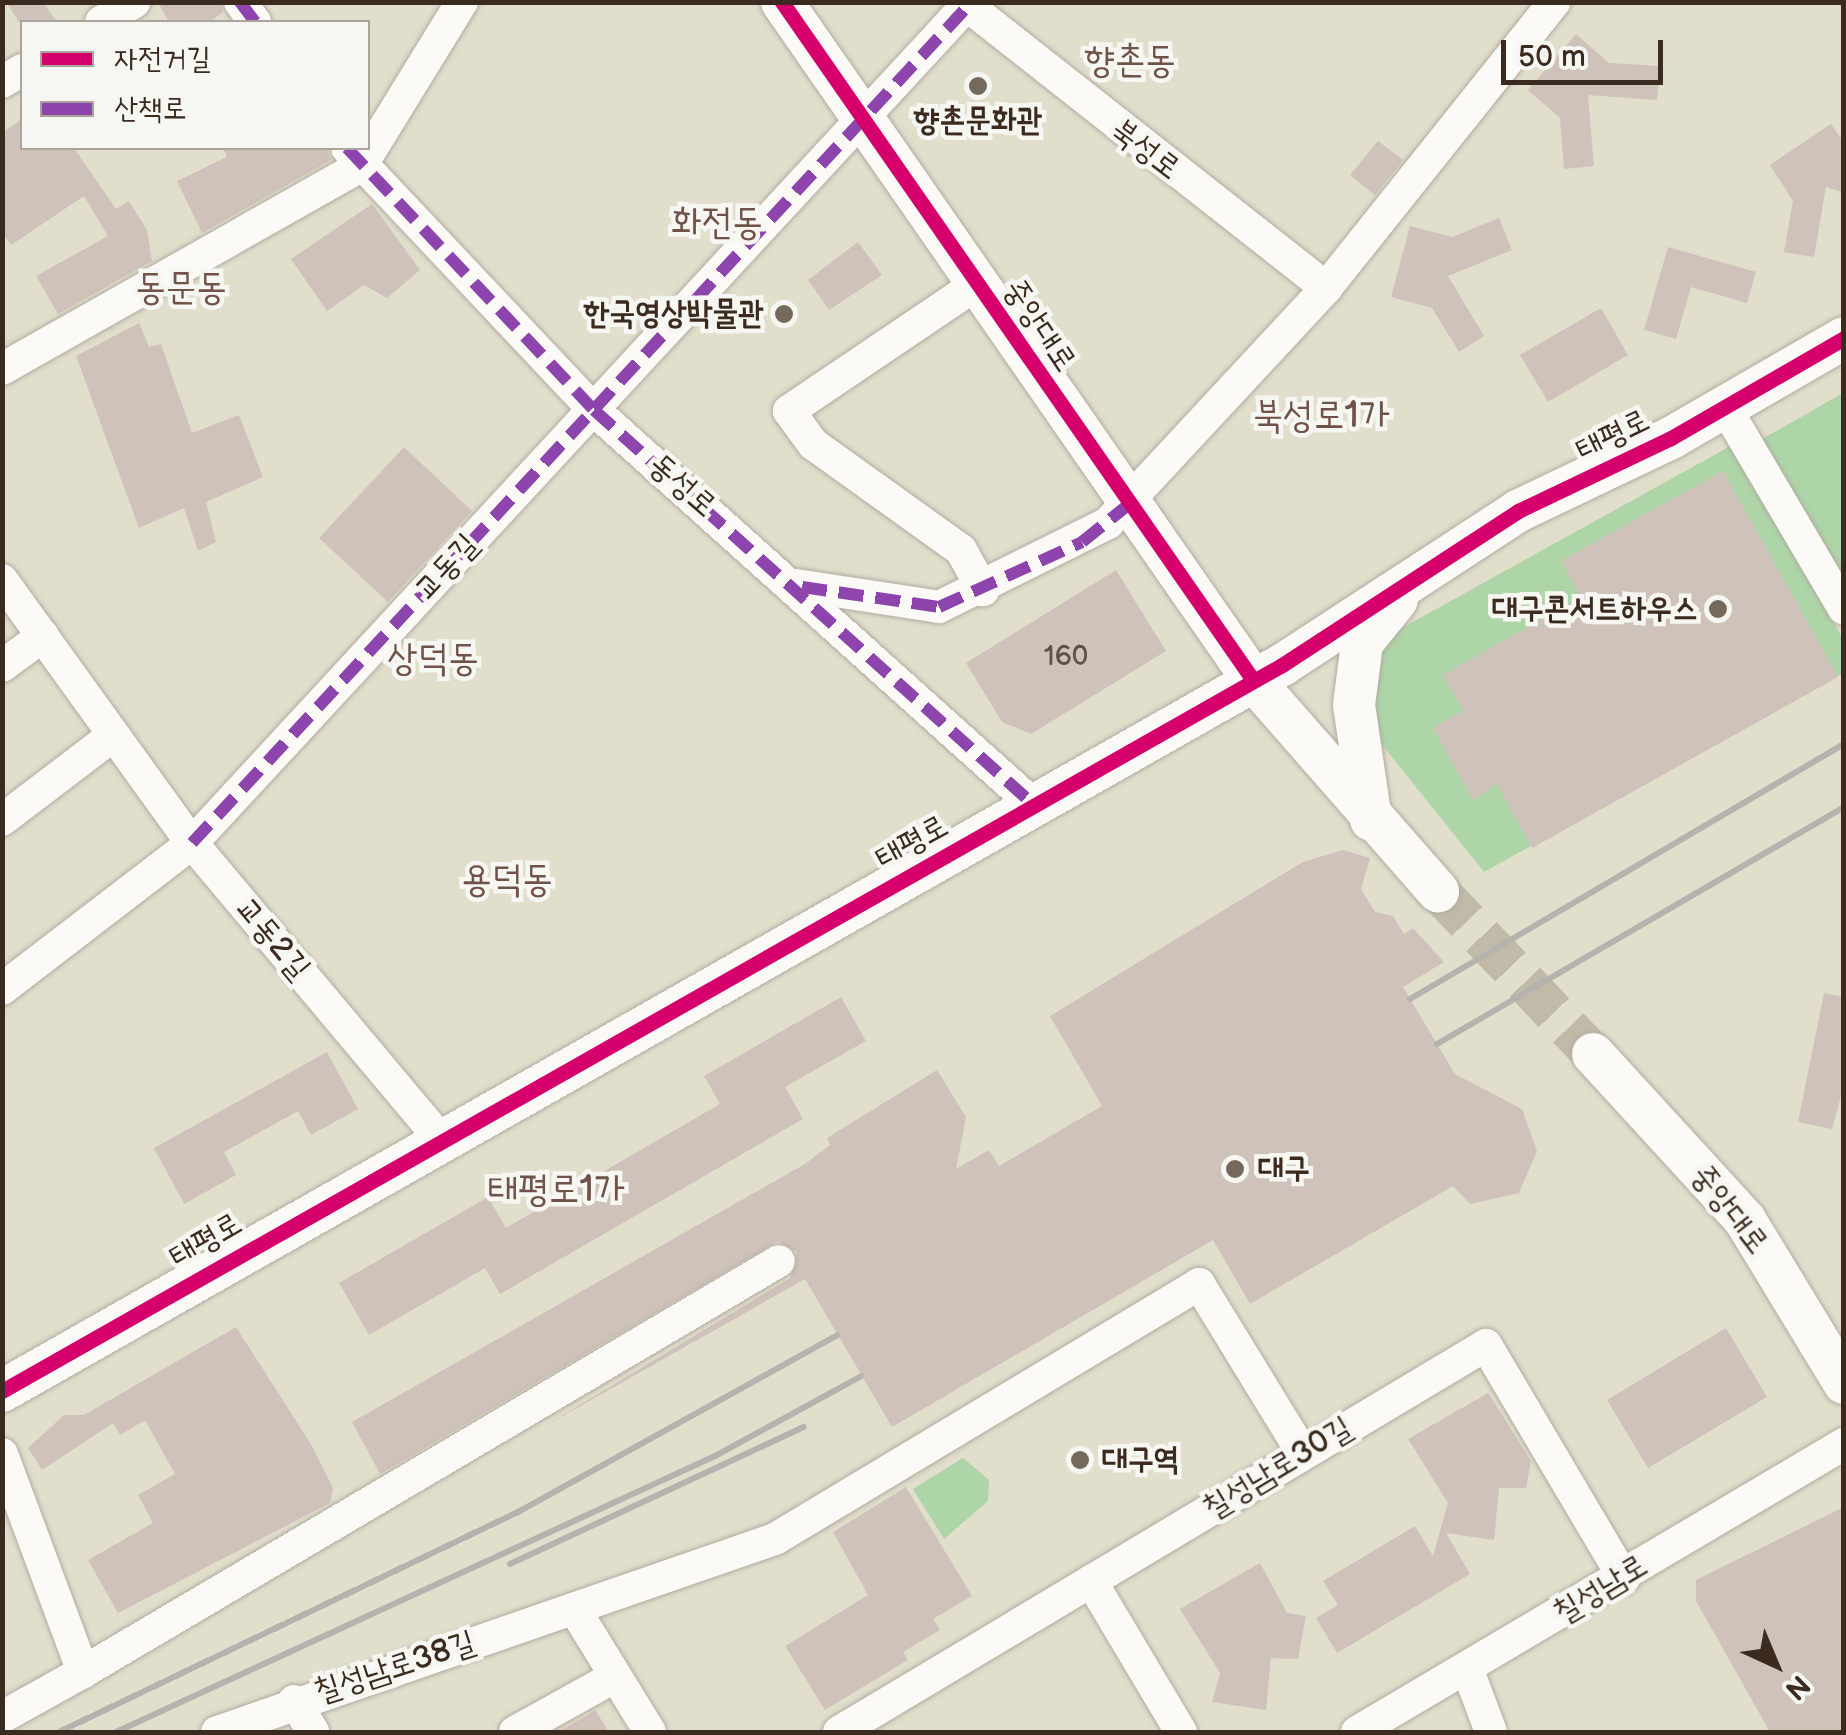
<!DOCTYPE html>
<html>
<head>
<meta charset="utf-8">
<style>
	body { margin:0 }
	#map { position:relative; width:1846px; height:1735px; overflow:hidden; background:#e2decc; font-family:"Balsamiq Sans","Poor Story",sans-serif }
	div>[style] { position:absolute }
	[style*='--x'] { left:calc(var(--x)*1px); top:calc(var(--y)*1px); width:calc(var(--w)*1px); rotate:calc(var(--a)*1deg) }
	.green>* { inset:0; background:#aed5a8 }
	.building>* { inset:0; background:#cfc2ba }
	.major-tunnel>* { height:42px; margin-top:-21px; transform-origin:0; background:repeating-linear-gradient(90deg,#c1baa9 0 42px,transparent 0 63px) }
	.roads { filter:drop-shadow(0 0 2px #b0aca0) drop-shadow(0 0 2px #b0aca0) }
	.minor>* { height:32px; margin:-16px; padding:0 16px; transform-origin:16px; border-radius:16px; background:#fbfaf7 }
	.major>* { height:42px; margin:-21px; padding:0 21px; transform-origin:21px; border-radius:21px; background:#fbfaf7 }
	.rail>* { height:6px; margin:-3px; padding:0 3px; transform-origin:3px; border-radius:3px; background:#b5b3ae }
	.quiet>* { height:12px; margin-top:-6px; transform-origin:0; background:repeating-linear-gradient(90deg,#8e44ad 0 25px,transparent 0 37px) }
	.cycleway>* { height:15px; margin:-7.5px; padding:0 7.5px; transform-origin:7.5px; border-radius:7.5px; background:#d6006c }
	.dots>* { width:28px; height:28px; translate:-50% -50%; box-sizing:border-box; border:5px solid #f6f6f2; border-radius:50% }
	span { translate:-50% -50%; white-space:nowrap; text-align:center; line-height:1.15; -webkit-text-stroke:9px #f6f6f2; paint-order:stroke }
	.number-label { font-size:28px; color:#605045 }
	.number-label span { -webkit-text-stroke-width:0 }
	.poi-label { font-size:32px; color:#3b2a1e; font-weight:700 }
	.right { translate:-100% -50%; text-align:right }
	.left { translate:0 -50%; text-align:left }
	.street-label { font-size:32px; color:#3b2a1e }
	.quarter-label { font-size:38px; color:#705249 }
	.frame { position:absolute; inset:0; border:5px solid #3b2a1e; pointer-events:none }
	.legend { position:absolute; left:20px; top:20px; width:350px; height:130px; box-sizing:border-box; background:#f6f6f2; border:2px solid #aba49d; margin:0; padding:12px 18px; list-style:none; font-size:30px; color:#3b2a1e }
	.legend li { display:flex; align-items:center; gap:20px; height:50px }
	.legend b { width:50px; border:2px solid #aba49d }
	.north { position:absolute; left:1726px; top:1615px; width:100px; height:100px; -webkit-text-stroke:8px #f6f6f2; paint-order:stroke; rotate:136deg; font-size:28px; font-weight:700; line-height:40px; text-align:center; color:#3b2a1e }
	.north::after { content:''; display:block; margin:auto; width:35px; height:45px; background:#3b2a1e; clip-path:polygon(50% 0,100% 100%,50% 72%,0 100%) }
	.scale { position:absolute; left:1501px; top:40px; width:162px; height:45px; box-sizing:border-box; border:5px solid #3b2a1e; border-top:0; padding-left:12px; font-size:30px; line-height:35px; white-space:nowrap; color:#3b2a1e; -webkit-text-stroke:8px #f6f6f2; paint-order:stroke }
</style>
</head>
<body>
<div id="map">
	<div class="green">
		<div style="clip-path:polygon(1843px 393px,1843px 609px,1748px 447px)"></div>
		<div style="clip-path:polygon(1736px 443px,1843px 639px,1843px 673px,1484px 872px,1371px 731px,1366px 670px,1391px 634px)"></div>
		<div style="clip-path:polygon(963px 1458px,989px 1480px,988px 1501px,944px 1539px,913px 1489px)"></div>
	</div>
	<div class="building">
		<div style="clip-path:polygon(6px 2px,43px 2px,57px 22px,19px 22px)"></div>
		<div style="clip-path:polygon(158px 2px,220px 2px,223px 12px,210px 22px,169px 22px)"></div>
		<div style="clip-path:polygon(1576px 34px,1609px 63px,1660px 66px,1657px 100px,1588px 95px,1594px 166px,1564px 169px,1560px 118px,1528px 90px)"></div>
		<div style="clip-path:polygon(22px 119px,22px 148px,74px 148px,116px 209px,129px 201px,147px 230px,152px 261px,58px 314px,36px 276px,108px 236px,84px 196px,11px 245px,2px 233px,2px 133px)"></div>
		<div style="clip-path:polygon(1831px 124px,1844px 143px,1844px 193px,1826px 187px,1814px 257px,1784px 252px,1793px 201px,1770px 165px)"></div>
		<div style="clip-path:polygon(1378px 141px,1403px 160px,1375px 195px,1350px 175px)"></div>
		<div style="clip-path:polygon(223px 148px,327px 148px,331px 160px,202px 233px,177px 181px,227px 157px)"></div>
		<div style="clip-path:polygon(372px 204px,420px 270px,387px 298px,364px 285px,327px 311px,291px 259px)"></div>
		<div style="clip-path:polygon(1499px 218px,1512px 250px,1448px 276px,1484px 336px,1459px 352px,1432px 308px,1391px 297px,1410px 226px,1452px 237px)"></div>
		<div style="clip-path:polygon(858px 242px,882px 275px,829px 310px,808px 280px)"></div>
		<div style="clip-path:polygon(1668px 247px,1756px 272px,1747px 303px,1691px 287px,1676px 339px,1644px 330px)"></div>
		<div style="clip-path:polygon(1601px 308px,1628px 355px,1548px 402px,1520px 355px)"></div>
		<div style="clip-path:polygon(139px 323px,149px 347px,161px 344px,192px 433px,239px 415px,263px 477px,206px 502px,216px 542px,198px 551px,184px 508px,139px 528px,76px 356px)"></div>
		<div style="clip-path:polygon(404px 447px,472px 511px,388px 602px,319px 538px)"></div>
		<div style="clip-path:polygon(1723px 471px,1838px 677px,1532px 848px,1497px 784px,1473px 800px,1433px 728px,1463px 711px,1443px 675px,1581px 597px,1561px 561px)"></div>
		<div style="clip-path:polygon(1116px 570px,1166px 651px,1031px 734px,1002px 722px,966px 663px)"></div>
		<div style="clip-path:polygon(1343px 850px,1370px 858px,1361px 889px,1375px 912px,1393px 916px,1404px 934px,1413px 928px,1444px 962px,1403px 987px,1455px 1074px,1522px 1109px,1537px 1151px,1519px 1193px,1470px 1204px,1453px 1186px,1250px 1304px,1213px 1240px,892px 1427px,805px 1279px,545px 1426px,790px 1278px,797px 1252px,778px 1241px,380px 1474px,352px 1422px,805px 1164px,830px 1145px,827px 1138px,937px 1070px,966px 1117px,956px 1169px,989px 1150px,999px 1166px,1102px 1106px,1050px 1016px,1303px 862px)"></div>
		<div style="clip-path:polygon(1824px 993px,1844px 997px,1844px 1085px,1832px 1129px,1798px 1122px)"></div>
		<div style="clip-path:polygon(841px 997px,866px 1041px,785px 1087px,803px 1119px,500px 1294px,485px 1268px,369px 1335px,339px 1283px,488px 1197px,506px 1228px,720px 1104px,704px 1076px)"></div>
		<div style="clip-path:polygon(327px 1052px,358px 1109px,311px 1135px,298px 1111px,224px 1152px,236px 1175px,184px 1204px,154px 1148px)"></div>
		<div style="clip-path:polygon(236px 1327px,312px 1446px,333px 1488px,330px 1503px,118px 1613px,88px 1560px,153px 1523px,138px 1495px,175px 1474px,145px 1420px,120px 1435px,113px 1423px,42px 1470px,28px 1448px,64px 1415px,84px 1415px)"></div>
		<div style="clip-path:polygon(1726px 1328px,1767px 1397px,1648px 1468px,1607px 1400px)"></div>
		<div style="clip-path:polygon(1488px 1393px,1531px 1461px,1526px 1488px,1499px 1488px,1494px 1540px,1446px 1533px,1470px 1574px,1337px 1653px,1316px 1618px,1338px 1605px,1323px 1581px,1415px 1526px,1433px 1556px,1448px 1503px,1408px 1439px)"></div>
		<div style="clip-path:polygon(906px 1487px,972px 1596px,933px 1619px,940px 1630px,903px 1652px,908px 1660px,825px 1710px,785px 1646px,868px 1595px,833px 1532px)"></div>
		<div style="clip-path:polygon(1844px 1507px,1844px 1732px,1770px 1732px,1696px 1601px,1696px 1580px)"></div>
		<div style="clip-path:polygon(1260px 1563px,1287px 1613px,1306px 1616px,1298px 1659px,1271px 1658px,1266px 1710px,1212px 1702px,1220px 1673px,1180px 1609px)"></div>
		<div style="clip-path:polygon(595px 1710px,609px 1732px,558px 1732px,586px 1716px)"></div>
	</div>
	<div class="major-tunnel">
		<div style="--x:1438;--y:891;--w:225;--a:46.4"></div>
	</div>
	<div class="roads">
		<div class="minor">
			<div style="--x:240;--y:2;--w:25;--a:53"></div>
			<div style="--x:963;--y:2;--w:462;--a:38.2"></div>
			<div style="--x:101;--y:22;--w:39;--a:-31"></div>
			<div style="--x:2;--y:82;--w:23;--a:-31"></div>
			<div style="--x:347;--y:148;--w:360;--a:46.7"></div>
			<div style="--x:594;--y:410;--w:593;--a:41.92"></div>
			<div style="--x:977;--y:284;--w:227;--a:146"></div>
			<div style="--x:789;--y:411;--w:41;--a:54"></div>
			<div style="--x:813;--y:444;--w:182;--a:35.6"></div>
			<div style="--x:961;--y:550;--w:46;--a:61.2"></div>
			<div style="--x:2;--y:369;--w:412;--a:-29.5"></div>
			<div style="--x:361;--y:166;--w:193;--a:-58.4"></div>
			<div style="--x:1725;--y:407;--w:234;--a:59.5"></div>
			<div style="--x:2;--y:580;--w:324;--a:54.2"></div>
			<div style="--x:192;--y:843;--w:384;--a:50"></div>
			<div style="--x:796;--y:585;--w:145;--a:8.7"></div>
			<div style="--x:939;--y:607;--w:189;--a:-26.4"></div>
			<div style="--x:1108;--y:523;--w:321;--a:-47.1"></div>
			<div style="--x:1326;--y:288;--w:366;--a:-51.4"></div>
			<div style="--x:2;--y:666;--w:51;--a:-36.2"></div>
			<div style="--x:2;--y:820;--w:137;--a:-37.3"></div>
			<div style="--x:2;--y:989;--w:240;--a:-37.5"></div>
			<div style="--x:192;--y:843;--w:1146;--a:-47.23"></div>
			<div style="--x:2;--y:1454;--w:233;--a:69.6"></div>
			<div style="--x:83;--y:1672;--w:93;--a:150.9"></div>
			<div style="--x:1091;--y:1581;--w:176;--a:59.2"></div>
			<div style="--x:575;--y:1610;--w:143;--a:58.4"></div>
			<div style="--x:1467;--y:1668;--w:68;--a:69.4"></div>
			<div style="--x:83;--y:1672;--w:808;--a:-30.56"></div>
			<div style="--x:294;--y:1701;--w:36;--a:58"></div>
			<div style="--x:217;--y:1732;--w:590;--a:-19.08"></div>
			<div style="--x:775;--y:1539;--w:495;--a:-31"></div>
			<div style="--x:1199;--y:1284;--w:199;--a:58.5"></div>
			<div style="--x:515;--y:1732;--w:115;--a:-29"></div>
			<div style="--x:839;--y:1732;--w:754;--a:-30.89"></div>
			<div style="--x:1486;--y:1345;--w:271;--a:59.4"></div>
			<div style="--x:1357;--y:1732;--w:566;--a:-30.6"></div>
		</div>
		<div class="major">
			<div style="--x:782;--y:2;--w:826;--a:55.21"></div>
			<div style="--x:1253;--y:680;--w:281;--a:48.8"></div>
			<div style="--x:1371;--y:820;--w:116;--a:-98.4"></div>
			<div style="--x:1354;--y:705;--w:63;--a:-82.6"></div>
			<div style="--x:1362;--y:643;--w:55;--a:-50.9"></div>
			<div style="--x:1593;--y:1054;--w:225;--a:47.5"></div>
			<div style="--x:1745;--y:1220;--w:191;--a:58.7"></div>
			<div style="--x:2;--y:1391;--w:1472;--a:-29.56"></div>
			<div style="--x:1282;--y:665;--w:282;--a:-33.1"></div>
			<div style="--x:1518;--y:511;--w:170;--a:-25.5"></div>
			<div style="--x:1671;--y:438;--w:200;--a:-30"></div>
		</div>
	</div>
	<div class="rail">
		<div style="--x:1410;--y:999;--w:503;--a:-30.44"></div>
		<div style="--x:1437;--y:1044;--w:471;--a:-30.2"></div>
		<div style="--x:510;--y:1564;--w:324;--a:-25"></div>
		<div style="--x:59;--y:1732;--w:511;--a:-25.61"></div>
		<div style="--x:520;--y:1511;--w:363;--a:-29"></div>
		<div style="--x:116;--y:1732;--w:662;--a:-24.74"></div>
		<div style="--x:717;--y:1455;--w:164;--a:-28.7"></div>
	</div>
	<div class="quiet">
		<div style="--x:240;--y:2;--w:25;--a:53"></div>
		<div style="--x:347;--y:148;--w:360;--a:46.7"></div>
		<div style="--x:594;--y:410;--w:593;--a:41.92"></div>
		<div style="--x:802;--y:587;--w:138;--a:8.3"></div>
		<div style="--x:939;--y:607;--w:157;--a:-24.4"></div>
		<div style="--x:1082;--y:542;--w:59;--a:-38.8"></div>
		<div style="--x:192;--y:843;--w:1140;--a:-47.17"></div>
	</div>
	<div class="cycleway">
		<div style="--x:782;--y:2;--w:826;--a:55.21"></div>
		<div style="--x:2;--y:1391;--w:1472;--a:-29.56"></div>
		<div style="--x:1282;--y:665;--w:282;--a:-33.1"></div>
		<div style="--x:1518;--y:511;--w:170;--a:-25.5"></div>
		<div style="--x:1671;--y:438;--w:200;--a:-30"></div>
	</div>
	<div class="dots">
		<div style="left:978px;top:86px;background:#75695b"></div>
		<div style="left:784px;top:314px;background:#75695b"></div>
		<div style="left:1718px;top:609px;background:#75695b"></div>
		<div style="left:1235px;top:1169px;background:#75695b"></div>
		<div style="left:1080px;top:1460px;background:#75695b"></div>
	</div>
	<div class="number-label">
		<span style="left:1066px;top:657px">160</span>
	</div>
	<div class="poi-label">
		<span style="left:978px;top:121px">향촌문화관</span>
		<span class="right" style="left:764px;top:314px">한국영상박물관</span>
		<span class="right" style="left:1698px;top:609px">대구콘서트하우스</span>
		<span class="left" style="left:1258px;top:1169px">대구</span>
		<span class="left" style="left:1102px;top:1460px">대구역</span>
	</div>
	<div class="street-label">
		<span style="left:1145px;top:150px;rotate:37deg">북성로</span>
		<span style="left:1039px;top:326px;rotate:56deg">중앙대로</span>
		<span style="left:1613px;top:436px;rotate:-26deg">태평로</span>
		<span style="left:682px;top:486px;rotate:41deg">동성로</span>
		<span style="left:447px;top:568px;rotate:-47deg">교동길</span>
		<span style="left:912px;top:843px;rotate:-29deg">태평로</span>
		<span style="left:272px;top:939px;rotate:50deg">교동2길</span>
		<span style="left:1729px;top:1210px;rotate:52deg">중앙대로</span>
		<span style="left:206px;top:1241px;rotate:-30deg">태평로</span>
		<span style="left:1278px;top:1469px;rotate:-31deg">칠성남로30길</span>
		<span style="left:1601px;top:1590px;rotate:-31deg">칠성남로</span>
		<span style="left:395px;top:1668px;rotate:-18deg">칠성남로38길</span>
	</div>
	<div class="quarter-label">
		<span style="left:1130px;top:61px">향촌동</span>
		<span style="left:717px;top:223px">화전동</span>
		<span style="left:181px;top:288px">동문동</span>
		<span style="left:1321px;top:416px">북성로1가</span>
		<span style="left:433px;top:659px">상덕동</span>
		<span style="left:507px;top:880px">용덕동</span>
		<span style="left:556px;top:1190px">태평로1가</span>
	</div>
	<div class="frame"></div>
	<ul class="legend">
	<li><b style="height:12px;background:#d6006c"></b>자전거길</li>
	<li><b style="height:12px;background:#8e44ad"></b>산책로</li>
	</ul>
	<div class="north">N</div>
	<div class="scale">50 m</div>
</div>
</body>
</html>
